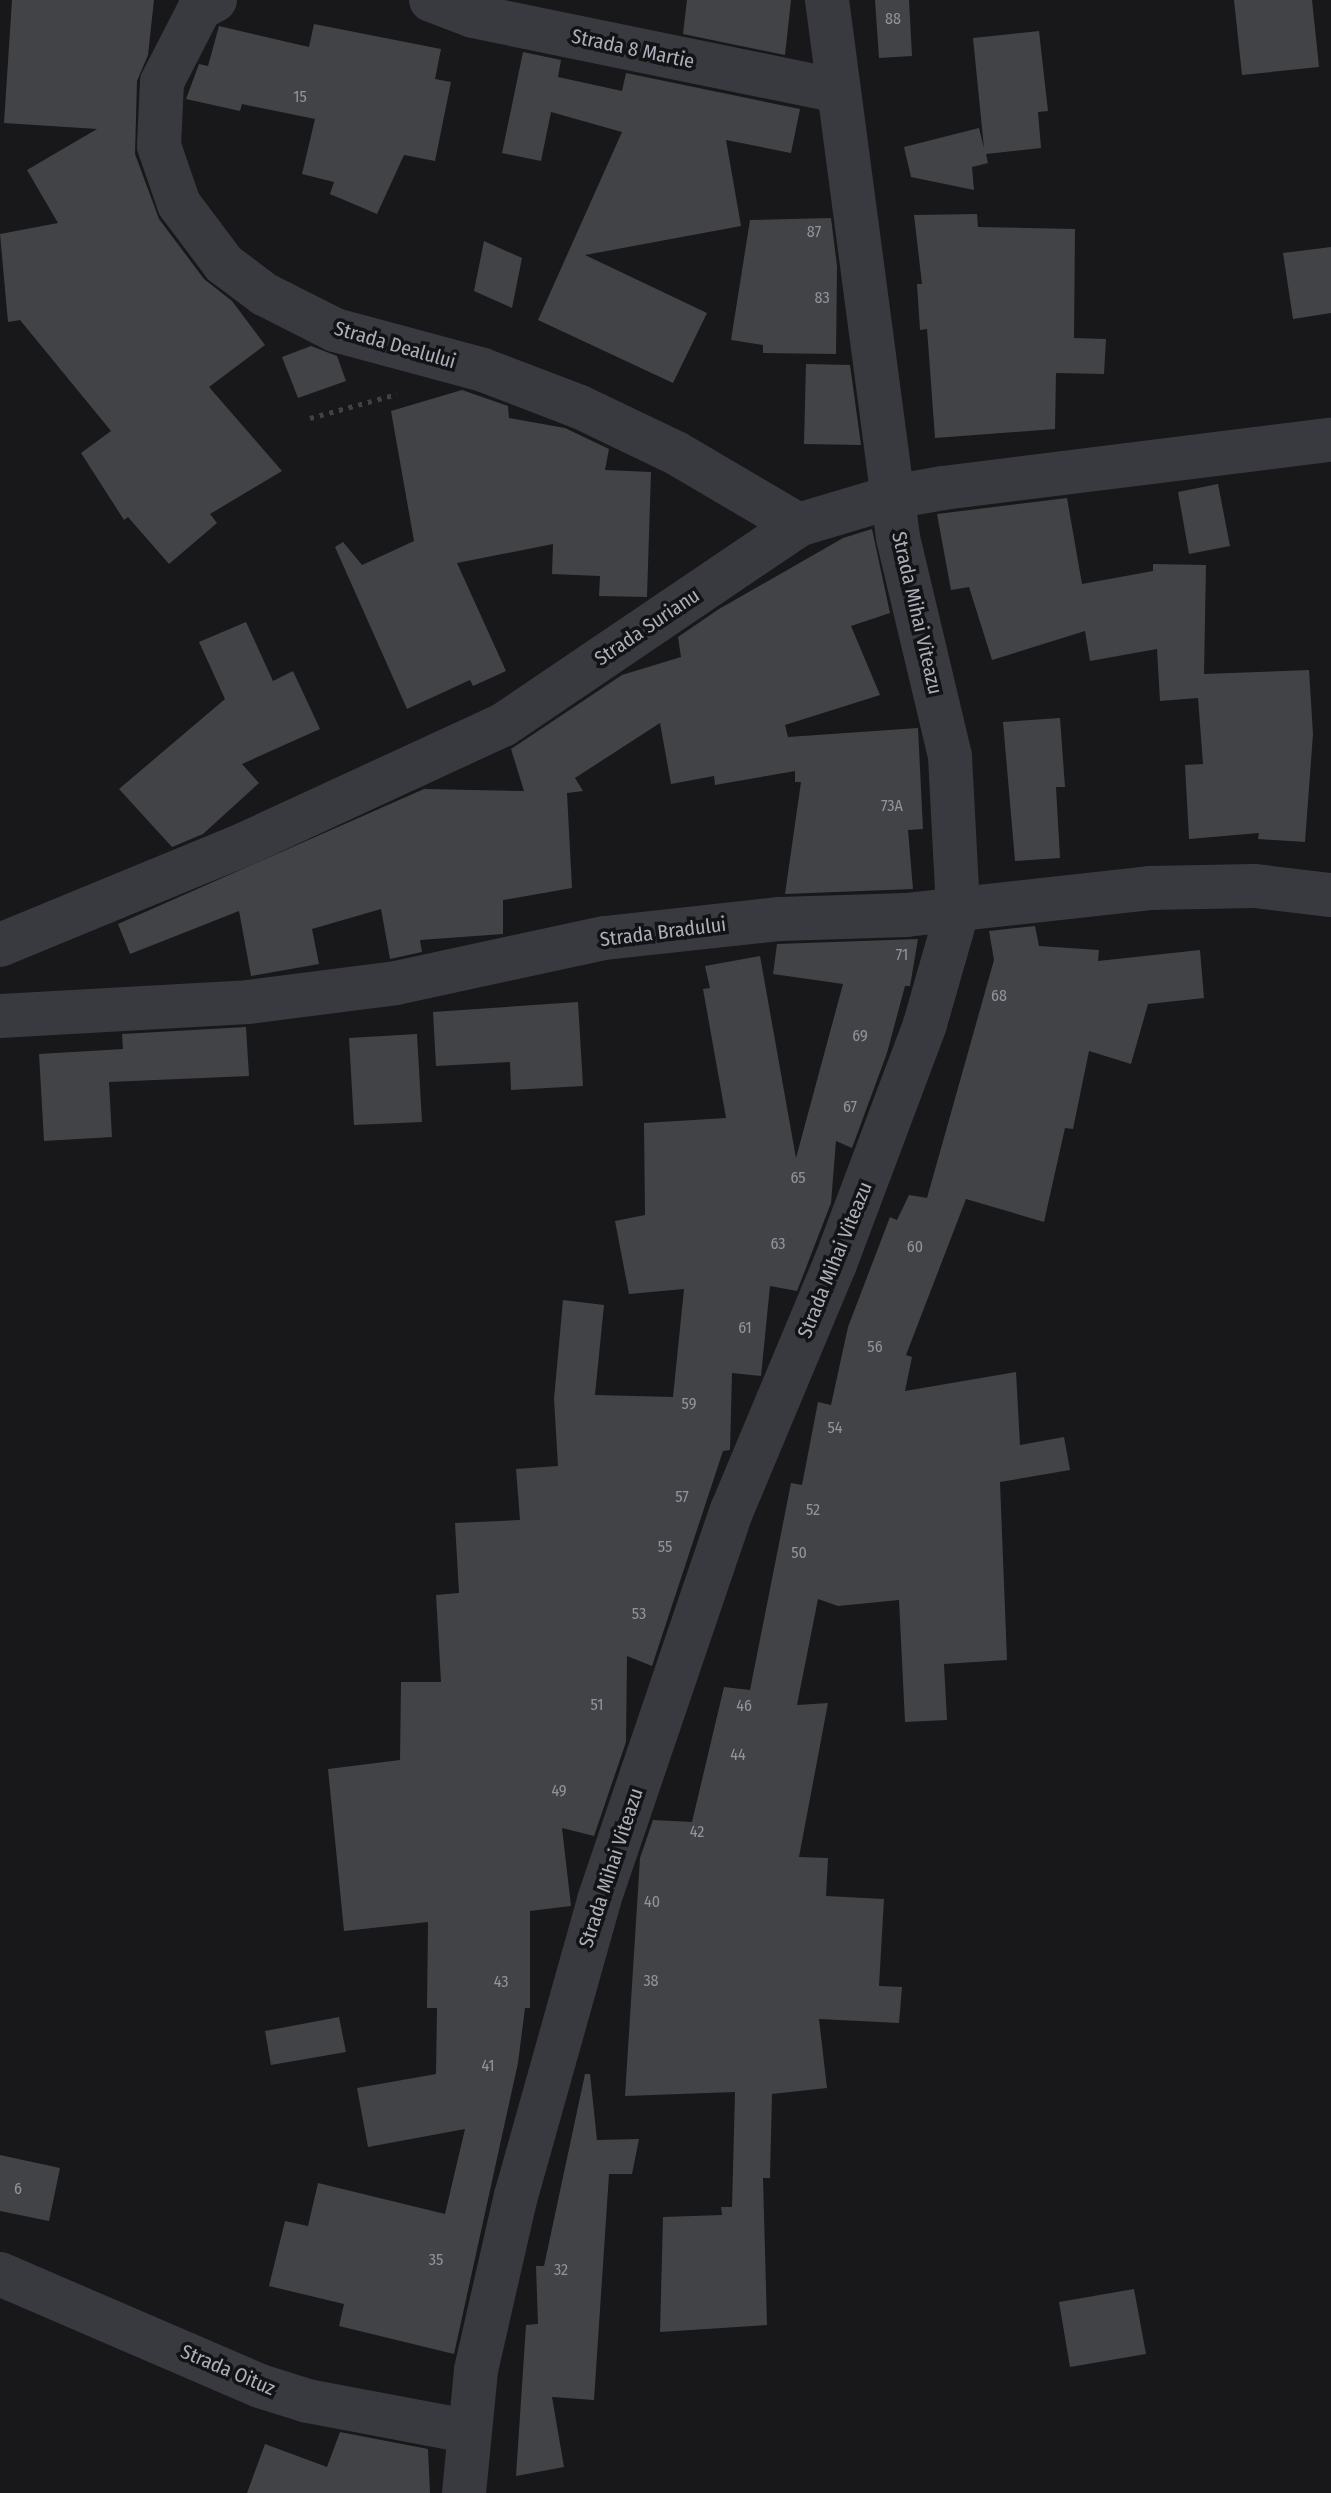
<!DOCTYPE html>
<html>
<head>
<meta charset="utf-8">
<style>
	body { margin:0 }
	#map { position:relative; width:1331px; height:2493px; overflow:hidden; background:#18181a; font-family:"Fira Sans Condensed",sans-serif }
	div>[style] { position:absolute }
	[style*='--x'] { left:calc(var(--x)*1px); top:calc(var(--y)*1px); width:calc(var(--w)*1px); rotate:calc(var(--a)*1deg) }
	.building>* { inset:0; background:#424347 }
	.path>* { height:5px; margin-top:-2.5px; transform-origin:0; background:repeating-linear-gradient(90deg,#3f4146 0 4px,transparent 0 10px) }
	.minor>* { height:44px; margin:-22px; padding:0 22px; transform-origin:22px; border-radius:22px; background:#393a3f }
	span { translate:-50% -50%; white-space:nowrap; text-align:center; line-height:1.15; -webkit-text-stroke:7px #131315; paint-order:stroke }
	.number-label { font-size:16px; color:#90949d }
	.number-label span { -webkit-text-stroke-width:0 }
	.street-label { font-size:20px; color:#aaafba }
</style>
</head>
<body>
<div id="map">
	<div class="building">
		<div style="clip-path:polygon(12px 0,154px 0,148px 55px,137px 81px,135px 154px,159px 219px,204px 279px,232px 301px,265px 345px,209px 387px,282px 471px,210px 514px,217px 523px,169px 564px,128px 517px,124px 520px,81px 453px,111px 431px,20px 320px,8px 322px,0 234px,58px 223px,27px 170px,97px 129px,4px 123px)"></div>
		<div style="clip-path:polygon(687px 0,791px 0,785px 55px,683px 34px)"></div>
		<div style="clip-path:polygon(875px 0,909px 0,912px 56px,879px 58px)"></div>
		<div style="clip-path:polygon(1234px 0,1312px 0,1319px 67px,1242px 75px)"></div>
		<div style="clip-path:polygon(314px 24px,441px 49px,435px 79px,451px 82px,435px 161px,404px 155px,377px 214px,330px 194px,334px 182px,302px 174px,315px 119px,242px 104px,240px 111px,186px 99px,199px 64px,208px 66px,219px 26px,309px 47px)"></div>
		<div style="clip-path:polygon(1039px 31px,1048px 111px,1038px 112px,1041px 148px,986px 154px,988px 163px,972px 167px,974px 190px,911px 177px,904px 147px,979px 128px,984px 148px,973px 38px)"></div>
		<div style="clip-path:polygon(523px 52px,561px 60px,558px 77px,622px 91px,626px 73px,800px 109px,791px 153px,726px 140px,741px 226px,585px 255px,707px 313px,673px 383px,538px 320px,622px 132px,551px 112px,541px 161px,502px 153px)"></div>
		<div style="clip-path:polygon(977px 214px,978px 227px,1075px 229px,1074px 338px,1106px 339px,1104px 374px,1056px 373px,1055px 429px,935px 438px,927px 329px,920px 330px,917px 284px,922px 284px,914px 215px)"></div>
		<div style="clip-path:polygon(831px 218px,837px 266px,836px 354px,763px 353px,763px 345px,731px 340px,750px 220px)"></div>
		<div style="clip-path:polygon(484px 241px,522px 258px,512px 308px,474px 291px)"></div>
		<div style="clip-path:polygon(1331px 247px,1331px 313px,1293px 319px,1283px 253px)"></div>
		<div style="clip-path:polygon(311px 346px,337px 356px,346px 381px,298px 398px,282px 357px)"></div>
		<div style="clip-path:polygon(806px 364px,850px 365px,861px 445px,804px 444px)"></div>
		<div style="clip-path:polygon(462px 390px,508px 406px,509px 418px,565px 428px,609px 449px,605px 470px,651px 472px,647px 597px,599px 596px,600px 576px,552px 574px,553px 544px,457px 563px,506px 671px,473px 686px,470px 680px,407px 709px,335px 547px,343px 542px,362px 565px,414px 541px,391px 411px)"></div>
		<div style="clip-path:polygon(1218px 484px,1230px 546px,1189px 554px,1178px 492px)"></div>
		<div style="clip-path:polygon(1067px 498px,1082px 584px,1153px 571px,1153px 564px,1206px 565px,1204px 674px,1309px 670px,1313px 734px,1305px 842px,1258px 839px,1259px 833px,1189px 839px,1185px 765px,1203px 764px,1198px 698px,1160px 701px,1157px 649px,1090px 661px,1085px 631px,992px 660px,969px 587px,951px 590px,937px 514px)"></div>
		<div style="clip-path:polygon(872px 529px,890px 613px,851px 626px,880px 695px,785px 725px,788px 737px,918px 728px,923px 829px,908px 830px,913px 889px,785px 894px,801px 782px,795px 782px,795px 771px,715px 785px,714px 776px,671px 784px,660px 723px,575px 778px,583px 791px,567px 793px,572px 888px,503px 900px,503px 934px,420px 940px,422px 952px,390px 959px,381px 909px,312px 929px,319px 964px,251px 976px,239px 911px,130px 954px,118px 924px,424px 789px,524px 791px,511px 749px,622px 675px,681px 657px,678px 637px,719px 609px,843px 538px)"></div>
		<div style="clip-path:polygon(246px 622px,273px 681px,293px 671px,320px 729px,242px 764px,259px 783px,203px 834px,172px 847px,119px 789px,225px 699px,199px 642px)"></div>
		<div style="clip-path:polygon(1060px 718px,1065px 787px,1056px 787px,1060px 858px,1015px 861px,1003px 722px)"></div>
		<div style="clip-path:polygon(1035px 926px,1039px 946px,1099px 950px,1098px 961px,1200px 950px,1204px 998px,1148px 1004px,1131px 1064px,1089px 1051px,1073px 1129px,1065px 1128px,1044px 1222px,966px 1199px,906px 1355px,912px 1357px,905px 1391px,1016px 1372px,1020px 1445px,1064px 1437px,1070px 1470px,1000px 1482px,1007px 1660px,944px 1664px,947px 1720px,905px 1722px,899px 1600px,838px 1606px,818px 1599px,797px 1705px,828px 1703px,799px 1857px,828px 1858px,826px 1896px,884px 1899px,879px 1986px,902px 1987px,899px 2023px,819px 2019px,827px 2088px,772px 2094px,770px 2178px,763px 2178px,767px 2325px,660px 2332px,663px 2217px,722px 2215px,721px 2207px,732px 2207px,735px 2092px,625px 2096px,640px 1858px,653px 1820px,692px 1822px,724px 1687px,750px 1690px,791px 1483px,802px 1485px,818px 1402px,831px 1405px,848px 1327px,890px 1217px,897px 1220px,909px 1195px,927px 1198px,994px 960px,989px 931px)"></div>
		<div style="clip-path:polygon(918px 939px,910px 986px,905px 986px,887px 1053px,852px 1148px,836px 1141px,831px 1203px,797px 1291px,770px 1286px,761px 1376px,732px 1373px,730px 1450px,723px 1451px,652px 1666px,627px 1656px,626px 1742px,594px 1836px,562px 1828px,571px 1906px,530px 1911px,530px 2008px,525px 2008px,518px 2063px,454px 2354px,339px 2326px,344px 2304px,269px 2286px,285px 2221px,308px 2226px,318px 2183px,445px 2214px,465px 2129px,368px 2147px,357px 2088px,436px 2074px,437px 2008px,427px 2008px,428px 1922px,344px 1931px,328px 1769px,400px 1760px,401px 1682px,441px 1682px,436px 1595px,459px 1593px,455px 1523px,520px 1520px,516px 1469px,558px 1466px,554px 1399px,563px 1300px,604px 1305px,595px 1395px,673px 1397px,684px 1289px,629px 1294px,615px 1221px,645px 1215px,644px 1123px,726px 1118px,703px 989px,710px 988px,705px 966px,760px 956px,796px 1158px,843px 984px,773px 974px,777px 944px)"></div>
		<div style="clip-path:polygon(578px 1002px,583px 1086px,511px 1090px,510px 1062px,436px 1066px,433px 1012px)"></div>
		<div style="clip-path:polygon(246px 1027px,249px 1076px,109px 1082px,112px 1137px,44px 1141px,39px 1054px,123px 1049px,122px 1034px)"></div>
		<div style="clip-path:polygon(417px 1034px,422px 1122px,354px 1125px,349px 1038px)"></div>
		<div style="clip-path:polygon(339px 2017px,346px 2052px,271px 2065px,265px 2031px)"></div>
		<div style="clip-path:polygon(585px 2074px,590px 2074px,597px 2140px,639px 2139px,632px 2174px,609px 2174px,594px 2400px,552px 2397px,564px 2467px,516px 2476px,526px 2325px,538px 2324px,536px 2266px,544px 2266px)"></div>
		<div style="clip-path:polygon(0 2155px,60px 2168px,49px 2221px,0 2211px)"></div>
		<div style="clip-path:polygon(1134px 2289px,1146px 2354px,1070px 2367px,1059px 2302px)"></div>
		<div style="clip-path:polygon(340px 2432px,428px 2449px,430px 2493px,247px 2493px,265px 2444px,327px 2467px)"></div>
	</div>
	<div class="path">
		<div style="--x:310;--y:418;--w:90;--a:-15.4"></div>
	</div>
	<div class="minor">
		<div style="--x:215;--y:0;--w:17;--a:152"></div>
		<div style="--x:200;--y:8;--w:83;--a:117.2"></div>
		<div style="--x:162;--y:82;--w:64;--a:92.7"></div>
		<div style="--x:159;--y:146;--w:61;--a:71"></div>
		<div style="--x:179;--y:204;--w:75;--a:53.1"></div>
		<div style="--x:224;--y:264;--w:50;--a:36.9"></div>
		<div style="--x:264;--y:294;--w:80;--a:26.9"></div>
		<div style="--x:335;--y:330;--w:153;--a:15.1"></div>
		<div style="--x:483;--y:370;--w:104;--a:20.9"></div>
		<div style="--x:580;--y:407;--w:106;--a:25.6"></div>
		<div style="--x:676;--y:453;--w:142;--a:30.5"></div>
		<div style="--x:431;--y:0;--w:45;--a:20.9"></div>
		<div style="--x:473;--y:16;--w:373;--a:11.6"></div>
		<div style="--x:0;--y:945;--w:265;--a:-22.4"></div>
		<div style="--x:245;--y:844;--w:284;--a:-24.8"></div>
		<div style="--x:503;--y:725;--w:356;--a:-34.1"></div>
		<div style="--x:798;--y:525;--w:98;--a:-16.6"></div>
		<div style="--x:892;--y:497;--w:52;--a:-10"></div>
		<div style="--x:943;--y:488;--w:391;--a:-7.1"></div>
		<div style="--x:0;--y:1016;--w:248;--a:-3.2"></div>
		<div style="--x:248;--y:1002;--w:149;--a:-7.3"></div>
		<div style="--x:396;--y:983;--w:214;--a:-12.2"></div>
		<div style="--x:605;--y:938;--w:176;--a:-6.2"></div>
		<div style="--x:780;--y:919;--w:126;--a:-1.8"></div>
		<div style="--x:906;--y:915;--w:245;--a:-6.3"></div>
		<div style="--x:1150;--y:888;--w:105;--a:-1.1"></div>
		<div style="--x:1255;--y:886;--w:77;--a:6.8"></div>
		<div style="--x:0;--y:2274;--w:283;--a:23.3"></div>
		<div style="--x:260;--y:2386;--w:50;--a:17.4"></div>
		<div style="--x:308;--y:2401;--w:162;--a:10.7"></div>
		<div style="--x:464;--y:2493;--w:124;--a:-84.4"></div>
		<div style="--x:476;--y:2370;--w:179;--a:-77.1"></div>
		<div style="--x:516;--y:2196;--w:307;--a:-74.3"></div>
		<div style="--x:599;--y:1900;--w:412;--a:-71.2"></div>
		<div style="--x:732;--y:1510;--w:267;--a:-67.3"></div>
		<div style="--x:835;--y:1264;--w:256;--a:-69.4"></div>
		<div style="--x:925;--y:1024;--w:120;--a:-74"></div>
		<div style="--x:958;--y:909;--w:153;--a:-93"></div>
		<div style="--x:950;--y:756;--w:225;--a:-103.4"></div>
		<div style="--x:898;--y:537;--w:542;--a:-97.53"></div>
	</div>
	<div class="number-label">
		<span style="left:893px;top:19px">88</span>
		<span style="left:300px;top:97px">15</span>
		<span style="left:814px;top:232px">87</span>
		<span style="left:822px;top:298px">83</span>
		<span style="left:892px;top:806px">73A</span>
		<span style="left:902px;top:955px">71</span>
		<span style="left:999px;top:996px">68</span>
		<span style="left:860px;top:1036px">69</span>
		<span style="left:850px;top:1107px">67</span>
		<span style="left:798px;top:1178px">65</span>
		<span style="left:778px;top:1244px">63</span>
		<span style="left:915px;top:1247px">60</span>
		<span style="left:745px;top:1328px">61</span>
		<span style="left:875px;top:1347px">56</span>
		<span style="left:689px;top:1404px">59</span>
		<span style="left:835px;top:1428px">54</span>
		<span style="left:682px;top:1497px">57</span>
		<span style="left:813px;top:1510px">52</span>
		<span style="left:665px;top:1547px">55</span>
		<span style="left:799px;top:1553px">50</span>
		<span style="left:639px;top:1614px">53</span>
		<span style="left:597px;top:1705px">51</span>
		<span style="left:744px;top:1706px">46</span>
		<span style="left:738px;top:1755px">44</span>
		<span style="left:559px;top:1791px">49</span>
		<span style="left:697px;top:1832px">42</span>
		<span style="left:652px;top:1902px">40</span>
		<span style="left:651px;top:1981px">38</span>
		<span style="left:501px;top:1982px">43</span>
		<span style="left:488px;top:2066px">41</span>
		<span style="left:18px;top:2189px">6</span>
		<span style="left:436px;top:2260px">35</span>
		<span style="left:561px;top:2270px">32</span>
	</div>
	<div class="street-label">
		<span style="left:633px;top:49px;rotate:12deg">Strada 8 Martie</span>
		<span style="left:395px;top:345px;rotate:16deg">Strada Dealului</span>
		<span style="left:917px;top:613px;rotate:77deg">Strada Mihai Viteazu</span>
		<span style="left:647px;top:627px;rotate:-34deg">Strada Surianu</span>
		<span style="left:663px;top:932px;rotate:-7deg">Strada Bradului</span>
		<span style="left:835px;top:1260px;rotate:-68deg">Strada Mihai Viteazu</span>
		<span style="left:611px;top:1868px;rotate:-72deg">Strada Mihai Viteazu</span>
		<span style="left:228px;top:2370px;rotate:23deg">Strada Oituz</span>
	</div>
</div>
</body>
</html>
